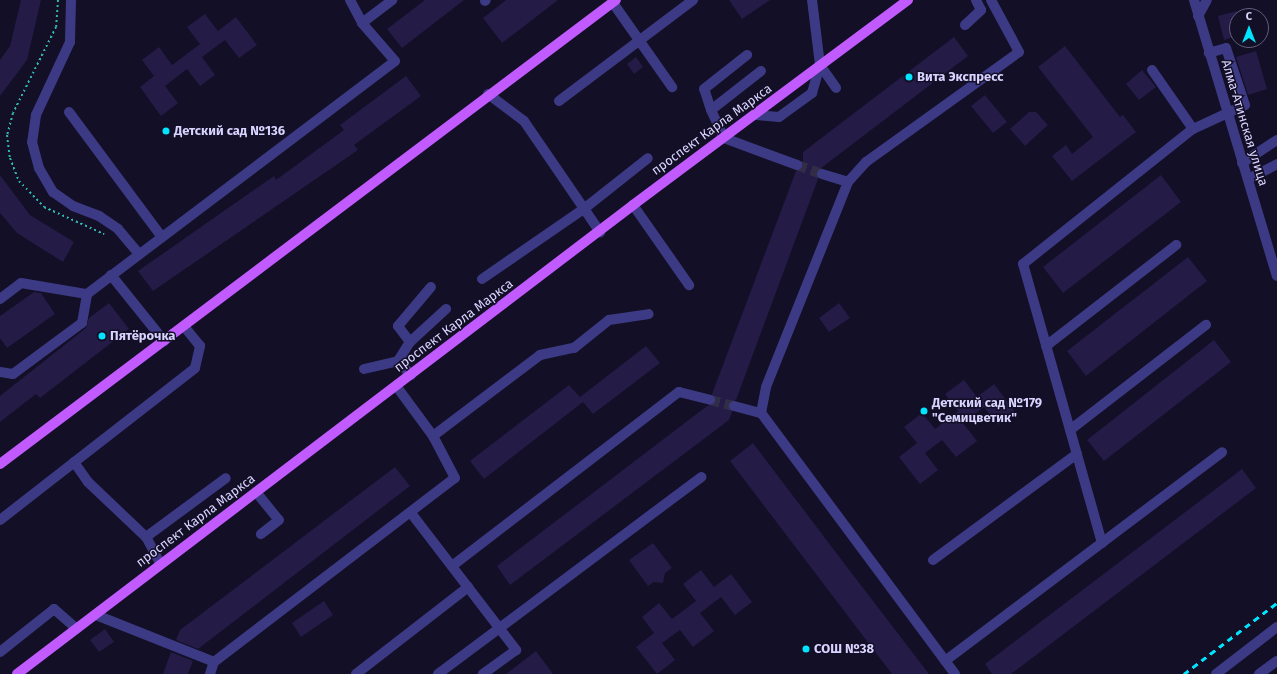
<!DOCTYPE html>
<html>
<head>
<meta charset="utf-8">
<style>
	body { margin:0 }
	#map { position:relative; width:1277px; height:674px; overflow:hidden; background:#130f26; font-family:"Fira Sans",sans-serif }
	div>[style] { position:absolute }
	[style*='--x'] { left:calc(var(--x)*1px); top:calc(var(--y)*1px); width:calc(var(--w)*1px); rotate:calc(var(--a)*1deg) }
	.building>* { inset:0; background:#241b47 }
	.minor-tunnel>* { height:10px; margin-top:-5px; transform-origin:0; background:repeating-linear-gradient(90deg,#312d47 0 10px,transparent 0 15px) }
	.path>* { height:2px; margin-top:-1px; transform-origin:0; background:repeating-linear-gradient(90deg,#2fb8b0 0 2px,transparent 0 5px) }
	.minor>* { height:10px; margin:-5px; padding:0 5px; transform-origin:5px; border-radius:5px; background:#3d3a85 }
	.major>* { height:10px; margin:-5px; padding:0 5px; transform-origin:5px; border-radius:5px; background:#c25bff }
	.rail>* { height:3px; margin-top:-1.5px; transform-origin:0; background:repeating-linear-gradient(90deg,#00e5ff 0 6px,transparent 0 11px) }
	.dots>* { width:11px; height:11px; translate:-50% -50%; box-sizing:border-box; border:2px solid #130f26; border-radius:50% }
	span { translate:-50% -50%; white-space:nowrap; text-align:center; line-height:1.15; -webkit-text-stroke:3px #130f26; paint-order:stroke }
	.poi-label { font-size:13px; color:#d9d4ff; font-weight:700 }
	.left { translate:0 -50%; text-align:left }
	.street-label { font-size:13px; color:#d9d4ff }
	.north { position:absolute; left:1229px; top:8px; width:40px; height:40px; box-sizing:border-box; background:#130f26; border:1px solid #625e7d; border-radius:50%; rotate:0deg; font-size:11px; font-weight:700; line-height:16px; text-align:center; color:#d9d4ff }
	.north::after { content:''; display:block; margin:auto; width:14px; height:18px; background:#00e5ff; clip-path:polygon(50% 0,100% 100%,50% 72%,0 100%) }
</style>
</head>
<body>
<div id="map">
	<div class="building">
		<div style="clip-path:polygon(21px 0,41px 0,27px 60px,0 96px,0 60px,10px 46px)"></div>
		<div style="clip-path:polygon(425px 0,464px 0,402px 48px,387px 29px)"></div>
		<div style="clip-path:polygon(506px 0,558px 0,502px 43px,483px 18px)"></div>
		<div style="clip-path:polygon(729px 0,770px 0,742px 19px)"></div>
		<div style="clip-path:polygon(1237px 11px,1237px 36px,1224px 40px,1218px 16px)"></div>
		<div style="clip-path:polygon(205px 14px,218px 31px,236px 17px,257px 45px,239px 58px,225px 40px,202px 57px,215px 75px,200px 86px,187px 69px,165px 86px,178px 103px,161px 116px,140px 87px,154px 76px,142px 60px,159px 47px,172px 65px,200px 44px,187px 27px)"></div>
		<div style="clip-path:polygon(954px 37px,968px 56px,816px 172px,818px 179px,736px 400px,728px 404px,732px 412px,729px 420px,510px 585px,497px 566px,707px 406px,715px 404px,712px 394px,796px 171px,803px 168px,803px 152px)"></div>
		<div style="clip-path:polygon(1065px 46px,1120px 117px,1123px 115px,1136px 132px,1072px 181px,1052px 156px,1066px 145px,1072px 154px,1093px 137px,1038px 67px)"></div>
		<div style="clip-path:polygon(1256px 51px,1267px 89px,1248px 95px,1236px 57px)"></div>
		<div style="clip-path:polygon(636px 57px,643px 67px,634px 74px,627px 64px)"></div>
		<div style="clip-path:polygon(1142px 70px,1156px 87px,1139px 100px,1126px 84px)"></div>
		<div style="clip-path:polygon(406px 76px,421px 96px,354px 145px,358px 150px,153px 291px,138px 271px,274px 176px,276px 180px,344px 130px,340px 125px)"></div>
		<div style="clip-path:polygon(985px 95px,1007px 122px,993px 133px,971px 106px)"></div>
		<div style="clip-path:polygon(1029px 112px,1036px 112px,1048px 125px,1025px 146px,1010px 129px)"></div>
		<div style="clip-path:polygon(0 175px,30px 215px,74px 242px,63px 262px,17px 233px,0 213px)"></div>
		<div style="clip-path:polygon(1161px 175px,1181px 202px,1063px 293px,1043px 267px)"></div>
		<div style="clip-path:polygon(1188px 257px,1207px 281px,1086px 376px,1067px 351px)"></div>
		<div style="clip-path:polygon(34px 292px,41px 293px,55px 314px,7px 348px,0 338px,0 316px)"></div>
		<div style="clip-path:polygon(109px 303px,129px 329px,40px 398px,36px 394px,0 422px,0 396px,86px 328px,89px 318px)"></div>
		<div style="clip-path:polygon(839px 303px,850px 318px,829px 332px,819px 318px)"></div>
		<div style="clip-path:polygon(1214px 340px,1231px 362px,1104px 461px,1087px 440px)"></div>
		<div style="clip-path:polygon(646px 346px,660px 363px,593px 414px,583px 402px,484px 479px,470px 461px,569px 385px,580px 397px)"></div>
		<div style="clip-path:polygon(964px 380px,977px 397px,994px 384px,1015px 412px,998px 425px,984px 407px,963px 423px,977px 441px,956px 457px,942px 440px,925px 453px,938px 470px,920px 484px,899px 457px,917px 443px,904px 427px,922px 413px,935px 429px,958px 411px,945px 394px)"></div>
		<div style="clip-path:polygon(753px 443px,850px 571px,929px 674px,892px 674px,730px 461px)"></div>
		<div style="clip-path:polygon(395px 467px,410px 486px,198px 649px,176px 640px,180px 630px)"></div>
		<div style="clip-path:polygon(1242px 469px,1256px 488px,1011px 674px,992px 674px,985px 664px)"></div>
		<div style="clip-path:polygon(653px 543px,672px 568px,665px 573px,663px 583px,654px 582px,648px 586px,629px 560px)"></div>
		<div style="clip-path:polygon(701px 570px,714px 587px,731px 574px,752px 602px,735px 615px,721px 597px,700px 613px,714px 631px,693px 647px,680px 630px,662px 643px,675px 660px,657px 674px,636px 647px,654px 633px,642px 617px,659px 603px,672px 619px,696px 601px,683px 584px)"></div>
		<div style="clip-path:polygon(324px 601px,333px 615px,301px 637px,292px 623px)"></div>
		<div style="clip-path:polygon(105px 629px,114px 642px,99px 652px,90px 640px)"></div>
		<div style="clip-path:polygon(536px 651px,553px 674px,506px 674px)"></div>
		<div style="clip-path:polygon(171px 652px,193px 661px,188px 674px,163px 674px)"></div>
	</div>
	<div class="minor-tunnel">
		<div style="--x:797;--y:165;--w:27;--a:20"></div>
		<div style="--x:710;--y:400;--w:25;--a:14"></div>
	</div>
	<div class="path">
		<div style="--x:58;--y:0;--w:27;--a:94"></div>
		<div style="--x:56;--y:27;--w:96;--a:116.6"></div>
		<div style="--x:13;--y:113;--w:23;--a:105"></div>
		<div style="--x:7;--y:135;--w:23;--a:83"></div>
		<div style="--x:10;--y:158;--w:25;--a:69"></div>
		<div style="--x:19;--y:181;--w:36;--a:46"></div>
		<div style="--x:44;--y:207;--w:66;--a:24.2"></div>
	</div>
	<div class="minor">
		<div style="--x:71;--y:0;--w:42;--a:91.4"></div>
		<div style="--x:70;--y:42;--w:81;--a:115"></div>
		<div style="--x:36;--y:115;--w:27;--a:98"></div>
		<div style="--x:32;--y:142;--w:27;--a:75"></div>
		<div style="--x:39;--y:168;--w:28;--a:60"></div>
		<div style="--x:53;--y:192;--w:24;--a:35"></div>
		<div style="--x:73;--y:206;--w:28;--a:21"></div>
		<div style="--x:99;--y:216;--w:23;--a:34"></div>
		<div style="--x:118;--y:229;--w:33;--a:50"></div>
		<div style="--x:350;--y:0;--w:26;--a:62"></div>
		<div style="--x:1194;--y:0;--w:288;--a:73.3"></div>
		<div style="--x:485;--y:1;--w:1;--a:-45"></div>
		<div style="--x:613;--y:3;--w:103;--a:54.9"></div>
		<div style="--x:1198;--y:16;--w:18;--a:-61"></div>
		<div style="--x:965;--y:25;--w:22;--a:-43"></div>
		<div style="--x:981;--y:10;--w:11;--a:-117"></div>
		<div style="--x:820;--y:65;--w:28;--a:55"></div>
		<div style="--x:1152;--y:70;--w:72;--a:55.2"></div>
		<div style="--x:761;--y:71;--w:63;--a:142"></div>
		<div style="--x:711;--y:110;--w:31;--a:65"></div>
		<div style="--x:724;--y:138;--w:78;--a:20.3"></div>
		<div style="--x:488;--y:94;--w:45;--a:36.9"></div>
		<div style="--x:524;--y:121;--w:135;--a:55.6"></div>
		<div style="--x:559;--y:101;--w:168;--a:-37"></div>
		<div style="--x:711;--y:110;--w:22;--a:-108"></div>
		<div style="--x:704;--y:89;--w:55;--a:-38.3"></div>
		<div style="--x:69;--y:112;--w:156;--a:53.4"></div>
		<div style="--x:757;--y:115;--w:22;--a:5"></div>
		<div style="--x:779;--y:117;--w:41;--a:-36"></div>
		<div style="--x:812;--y:93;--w:29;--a:-74"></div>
		<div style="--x:820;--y:65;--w:65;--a:-97"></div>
		<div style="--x:1242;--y:163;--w:42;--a:-33.3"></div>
		<div style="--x:822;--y:174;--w:27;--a:17"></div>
		<div style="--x:1248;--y:179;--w:33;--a:-27"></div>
		<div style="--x:633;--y:205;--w:98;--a:55"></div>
		<div style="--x:111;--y:275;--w:85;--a:51.2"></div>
		<div style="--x:482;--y:279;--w:125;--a:-34.6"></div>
		<div style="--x:585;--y:208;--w:80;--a:-38.4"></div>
		<div style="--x:0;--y:299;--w:26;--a:-37"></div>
		<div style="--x:21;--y:283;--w:67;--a:9.5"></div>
		<div style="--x:410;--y:342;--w:20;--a:-127"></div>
		<div style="--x:398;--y:326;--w:51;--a:-49.8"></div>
		<div style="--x:1046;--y:346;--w:165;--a:-37.8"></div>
		<div style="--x:364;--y:369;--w:35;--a:-13"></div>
		<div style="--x:0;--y:372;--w:13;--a:9"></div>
		<div style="--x:13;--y:374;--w:86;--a:-36.5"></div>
		<div style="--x:82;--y:323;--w:29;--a:-80"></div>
		<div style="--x:87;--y:294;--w:386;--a:-37.1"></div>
		<div style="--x:395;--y:61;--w:50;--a:-131"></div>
		<div style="--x:362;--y:23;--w:38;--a:-37"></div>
		<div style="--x:411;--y:375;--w:19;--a:-133"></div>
		<div style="--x:398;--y:361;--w:22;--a:-58"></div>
		<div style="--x:410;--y:342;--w:49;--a:-42.5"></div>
		<div style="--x:734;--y:406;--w:28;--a:15"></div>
		<div style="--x:1070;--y:430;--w:172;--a:-37.7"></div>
		<div style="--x:433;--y:436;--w:134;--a:-37.1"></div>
		<div style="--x:540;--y:355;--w:35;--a:-12"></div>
		<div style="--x:574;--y:348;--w:45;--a:-38.7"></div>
		<div style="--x:609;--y:320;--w:40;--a:-8.5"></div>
		<div style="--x:74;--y:462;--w:24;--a:55"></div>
		<div style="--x:88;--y:482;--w:80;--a:43.5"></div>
		<div style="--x:256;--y:492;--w:36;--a:51"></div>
		<div style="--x:279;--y:520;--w:23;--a:142"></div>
		<div style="--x:411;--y:513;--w:173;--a:52.5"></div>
		<div style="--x:516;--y:650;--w:41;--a:144"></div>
		<div style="--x:0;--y:520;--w:247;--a:-37.9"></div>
		<div style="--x:195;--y:368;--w:23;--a:-77"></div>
		<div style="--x:200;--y:346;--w:26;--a:-129"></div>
		<div style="--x:1102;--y:543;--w:290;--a:-105.8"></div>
		<div style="--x:1023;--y:264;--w:217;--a:-38.5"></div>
		<div style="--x:1193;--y:129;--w:57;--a:-24.8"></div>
		<div style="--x:1245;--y:105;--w:60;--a:-108.4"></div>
		<div style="--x:1226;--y:48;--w:18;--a:164"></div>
		<div style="--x:933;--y:560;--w:179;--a:-36.4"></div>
		<div style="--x:160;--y:563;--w:30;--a:-118"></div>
		<div style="--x:146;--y:537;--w:99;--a:-36.4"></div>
		<div style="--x:452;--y:566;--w:286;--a:-37.5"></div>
		<div style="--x:679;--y:392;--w:32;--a:14"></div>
		<div style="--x:96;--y:615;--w:127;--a:21.7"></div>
		<div style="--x:0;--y:652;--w:69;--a:-38.5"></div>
		<div style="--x:54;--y:609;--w:30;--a:41"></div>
		<div style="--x:945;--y:661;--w:347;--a:-37"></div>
		<div style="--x:210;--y:674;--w:13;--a:-72"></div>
		<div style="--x:214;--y:662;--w:303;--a:-37.4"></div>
		<div style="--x:455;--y:478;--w:47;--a:-117.6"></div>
		<div style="--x:433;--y:436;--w:61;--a:-126.3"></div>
		<div style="--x:356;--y:674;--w:142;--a:-37.8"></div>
		<div style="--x:438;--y:674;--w:329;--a:-36.8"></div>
		<div style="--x:955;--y:674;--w:325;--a:-126.6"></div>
		<div style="--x:761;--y:413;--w:26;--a:-79"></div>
		<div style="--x:766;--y:387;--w:221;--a:-68.2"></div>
		<div style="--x:848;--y:182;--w:27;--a:-48"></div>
		<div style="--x:866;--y:162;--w:188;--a:-35.7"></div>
		<div style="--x:1019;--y:52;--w:59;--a:-118.3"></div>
		<div style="--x:1216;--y:674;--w:77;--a:-37.6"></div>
		<div style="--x:1259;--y:674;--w:22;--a:-36"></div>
	</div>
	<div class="major">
		<div style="--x:0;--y:464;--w:771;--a:-36.99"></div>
		<div style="--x:17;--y:674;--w:774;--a:-37.28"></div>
		<div style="--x:633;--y:205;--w:343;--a:-36.7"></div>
	</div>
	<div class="rail">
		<div style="--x:1184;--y:674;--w:117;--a:-37.4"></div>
	</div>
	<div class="dots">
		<div style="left:909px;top:77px;background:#00e5ff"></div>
		<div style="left:166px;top:131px;background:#00e5ff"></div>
		<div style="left:102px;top:336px;background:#00e5ff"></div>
		<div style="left:924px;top:411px;background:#00e5ff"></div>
		<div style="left:806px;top:649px;background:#00e5ff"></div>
	</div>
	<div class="poi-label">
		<span class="left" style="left:917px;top:77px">Вита Экспресс</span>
		<span class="left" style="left:174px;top:131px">Детский сад №136</span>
		<span class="left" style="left:110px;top:336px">Пятёрочка</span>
		<span class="left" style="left:932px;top:411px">Детский сад №179<br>"Семицветик"</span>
		<span class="left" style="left:814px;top:649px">СОШ №38</span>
	</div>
	<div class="street-label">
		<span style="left:1244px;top:123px;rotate:73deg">Алма-Атинская улица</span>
		<span style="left:712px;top:130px;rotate:-36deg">проспект Карла Маркса</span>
		<span style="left:454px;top:326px;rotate:-37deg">проспект Карла Маркса</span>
		<span style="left:196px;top:521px;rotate:-37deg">проспект Карла Маркса</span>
	</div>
	<div class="north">С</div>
</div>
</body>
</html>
